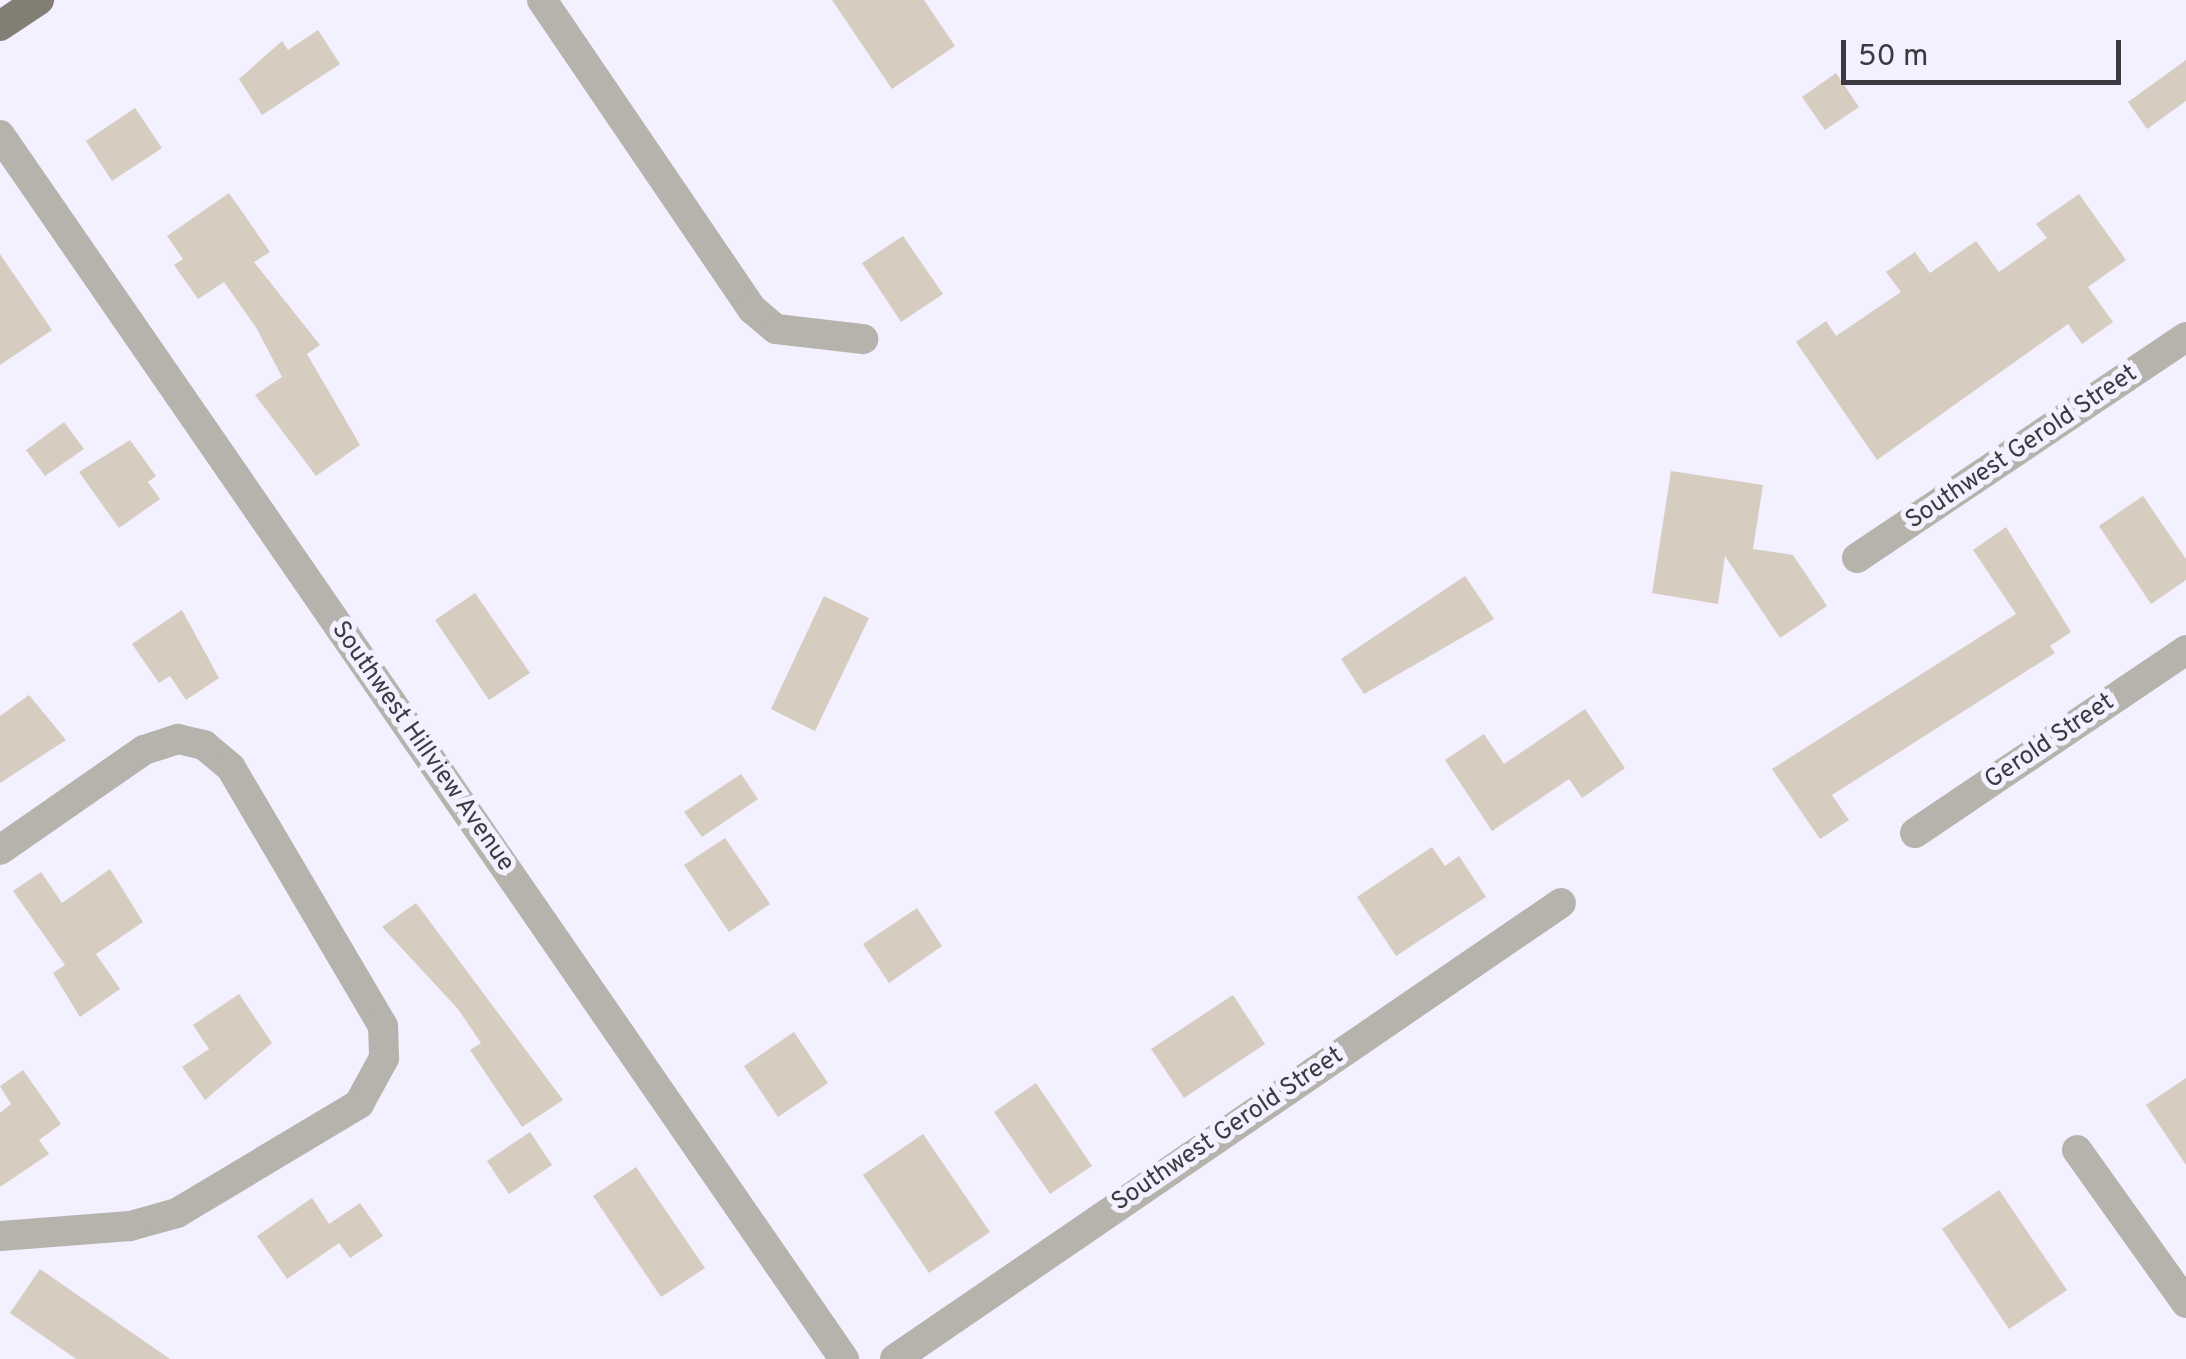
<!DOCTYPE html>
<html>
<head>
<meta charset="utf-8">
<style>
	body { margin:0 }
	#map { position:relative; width:2186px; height:1359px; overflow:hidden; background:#f3f0ff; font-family:Overpass,sans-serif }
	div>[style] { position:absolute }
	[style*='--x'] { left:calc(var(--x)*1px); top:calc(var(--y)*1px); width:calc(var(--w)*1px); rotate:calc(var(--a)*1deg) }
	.building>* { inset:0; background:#d7ccc0 }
	.minor>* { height:30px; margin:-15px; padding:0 15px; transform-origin:15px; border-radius:15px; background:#b6b3ad }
	.major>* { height:30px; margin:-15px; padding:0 15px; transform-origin:15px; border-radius:15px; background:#837e73 }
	span { translate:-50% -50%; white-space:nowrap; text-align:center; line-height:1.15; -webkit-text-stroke:10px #f3f0ff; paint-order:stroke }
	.street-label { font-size:25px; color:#3c3a40 }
	.scale { position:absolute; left:1841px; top:40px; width:280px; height:45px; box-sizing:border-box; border:5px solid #3c3a40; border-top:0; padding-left:12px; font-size:30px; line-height:35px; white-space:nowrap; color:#3c3a40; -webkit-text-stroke:8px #f3f0ff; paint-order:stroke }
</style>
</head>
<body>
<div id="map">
	<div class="building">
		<div style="clip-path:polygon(832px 0,924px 0,955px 46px,892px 89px)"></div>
		<div style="clip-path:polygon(318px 30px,340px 64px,262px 115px,239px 79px,282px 41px,288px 50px)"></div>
		<div style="clip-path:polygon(2186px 60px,2186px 101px,2147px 129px,2128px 102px)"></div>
		<div style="clip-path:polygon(1836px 73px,1859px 107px,1825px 130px,1802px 97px)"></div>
		<div style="clip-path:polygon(135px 108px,162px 148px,112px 181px,86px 141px)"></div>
		<div style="clip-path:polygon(229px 193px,270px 252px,254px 262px,320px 345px,307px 354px,360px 445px,316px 476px,255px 395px,282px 377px,257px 329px,224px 282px,198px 299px,174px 265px,183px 259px,167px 236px)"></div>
		<div style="clip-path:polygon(2079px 194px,2126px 260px,2088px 287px,2113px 322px,2082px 344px,2068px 324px,1877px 460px,1796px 342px,1826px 321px,1836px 336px,1901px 292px,1886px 272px,1915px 252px,1930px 273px,1976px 241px,1999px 272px,2047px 238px,2036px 224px)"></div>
		<div style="clip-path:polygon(903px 236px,943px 294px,901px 322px,862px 263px)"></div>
		<div style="clip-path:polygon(0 254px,52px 330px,0 365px)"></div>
		<div style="clip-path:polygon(64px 422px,84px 449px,45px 476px,26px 450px)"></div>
		<div style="clip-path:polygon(130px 440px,156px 476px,148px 482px,160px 499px,119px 528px,79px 472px)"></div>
		<div style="clip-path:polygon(1671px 471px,1763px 485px,1753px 549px,1793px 555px,1827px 606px,1780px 638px,1725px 556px,1718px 604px,1652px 593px)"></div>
		<div style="clip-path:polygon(2143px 496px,2186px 559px,2186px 580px,2151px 604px,2099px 526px)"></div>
		<div style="clip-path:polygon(2006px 527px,2071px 632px,2050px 646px,2055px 653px,1832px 795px,1849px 820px,1820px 839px,1772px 769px,2016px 614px,1973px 550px)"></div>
		<div style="clip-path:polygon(1465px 576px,1494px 619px,1364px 694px,1341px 659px)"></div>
		<div style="clip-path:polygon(475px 593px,530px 673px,489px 700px,435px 620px)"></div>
		<div style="clip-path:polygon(824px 596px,869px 618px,815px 731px,771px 709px)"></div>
		<div style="clip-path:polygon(182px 610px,219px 678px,186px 700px,170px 676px,159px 683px,132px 644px)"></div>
		<div style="clip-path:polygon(29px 695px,66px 740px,0 783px,0 716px)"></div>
		<div style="clip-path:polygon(1585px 709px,1625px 768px,1582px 798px,1569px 779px,1492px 831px,1445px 760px,1484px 734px,1504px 764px)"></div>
		<div style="clip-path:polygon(741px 774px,758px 799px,702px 837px,684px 812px)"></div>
		<div style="clip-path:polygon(725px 838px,770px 904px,729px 932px,684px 865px)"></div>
		<div style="clip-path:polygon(1432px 847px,1445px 866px,1459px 856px,1486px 897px,1396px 956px,1357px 897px)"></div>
		<div style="clip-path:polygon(110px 869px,143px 922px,96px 954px,120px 989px,80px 1017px,53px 973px,65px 965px,13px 891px,41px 872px,62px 903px)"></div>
		<div style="clip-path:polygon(416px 903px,563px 1100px,522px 1127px,470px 1050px,481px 1043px,458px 1009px,382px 927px)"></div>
		<div style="clip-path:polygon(917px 908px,942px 946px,889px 983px,863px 944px)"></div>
		<div style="clip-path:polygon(239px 994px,272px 1043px,205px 1100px,182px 1067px,209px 1049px,193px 1025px)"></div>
		<div style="clip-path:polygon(1233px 995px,1265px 1044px,1184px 1098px,1151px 1049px)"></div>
		<div style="clip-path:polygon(794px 1032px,828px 1083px,778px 1117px,744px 1066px)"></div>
		<div style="clip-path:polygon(23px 1070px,61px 1124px,39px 1140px,49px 1154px,0 1187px,0 1113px,11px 1104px,0 1086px)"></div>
		<div style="clip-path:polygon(2186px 1078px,2186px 1165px,2146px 1105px)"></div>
		<div style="clip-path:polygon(1036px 1083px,1092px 1166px,1050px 1194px,994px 1112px)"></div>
		<div style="clip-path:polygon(530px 1132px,552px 1165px,509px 1194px,487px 1161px)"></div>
		<div style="clip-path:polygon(923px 1134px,990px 1232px,929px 1273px,863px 1175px)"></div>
		<div style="clip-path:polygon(636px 1167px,705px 1268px,661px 1297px,593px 1196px)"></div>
		<div style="clip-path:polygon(1999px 1190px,2067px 1290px,2009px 1329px,1942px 1229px)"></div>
		<div style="clip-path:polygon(312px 1198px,329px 1224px,360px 1203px,383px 1236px,350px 1258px,339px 1243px,287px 1279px,257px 1236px)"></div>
		<div style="clip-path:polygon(40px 1269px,170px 1359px,76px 1359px,10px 1313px)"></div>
	</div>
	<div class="minor">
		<div style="--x:542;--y:0;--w:374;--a:55.8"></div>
		<div style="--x:752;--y:309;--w:31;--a:40"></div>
		<div style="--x:776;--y:329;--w:88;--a:6.6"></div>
		<div style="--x:0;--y:135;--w:1487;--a:55.41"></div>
		<div style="--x:1857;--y:558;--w:396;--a:-33.9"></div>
		<div style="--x:1915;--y:833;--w:327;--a:-34"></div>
		<div style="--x:0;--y:850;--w:175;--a:-34.8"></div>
		<div style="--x:144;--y:750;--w:36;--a:-18"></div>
		<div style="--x:178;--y:739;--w:27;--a:13"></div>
		<div style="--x:204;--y:745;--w:35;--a:40"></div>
		<div style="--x:231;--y:768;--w:299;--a:59.5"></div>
		<div style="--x:383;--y:1026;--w:32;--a:88"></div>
		<div style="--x:384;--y:1058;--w:52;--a:118.5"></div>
		<div style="--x:359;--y:1104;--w:212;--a:149.1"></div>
		<div style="--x:177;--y:1213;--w:49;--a:164.5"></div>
		<div style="--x:130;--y:1226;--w:130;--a:175.6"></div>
		<div style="--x:2077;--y:1150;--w:188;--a:54.5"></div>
		<div style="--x:895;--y:1359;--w:807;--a:-34.4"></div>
	</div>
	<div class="major">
		<div style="--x:0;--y:26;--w:47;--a:-33.7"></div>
	</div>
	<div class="street-label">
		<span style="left:2022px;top:448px;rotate:-34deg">Southwest Gerold Street</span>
		<span style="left:2050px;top:742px;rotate:-34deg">Gerold Street</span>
		<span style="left:422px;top:747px;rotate:55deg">Southwest Hillview Avenue</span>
		<span style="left:1228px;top:1130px;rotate:-34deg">Southwest Gerold Street</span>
	</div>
	<div class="scale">50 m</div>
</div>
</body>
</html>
